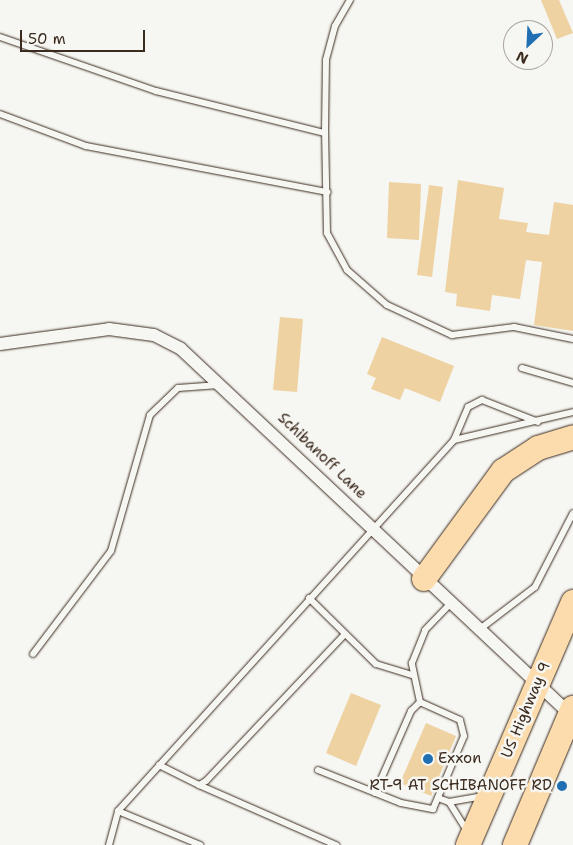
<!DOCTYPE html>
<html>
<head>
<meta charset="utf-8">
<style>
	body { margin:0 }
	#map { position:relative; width:573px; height:845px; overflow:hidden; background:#f6f6f2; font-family:"Shantell Sans",sans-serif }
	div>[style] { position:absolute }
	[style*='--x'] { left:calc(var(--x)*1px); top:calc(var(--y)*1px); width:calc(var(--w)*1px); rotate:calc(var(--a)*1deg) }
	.building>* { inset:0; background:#eed2a2 }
	.roads { filter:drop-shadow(0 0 1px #3b2a1e) drop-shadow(0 0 1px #3b2a1e) }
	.lane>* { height:6px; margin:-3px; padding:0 3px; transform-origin:3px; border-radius:3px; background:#f6f6f2 }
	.street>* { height:12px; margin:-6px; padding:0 6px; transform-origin:6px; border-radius:6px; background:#f6f6f2 }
	.highway>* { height:24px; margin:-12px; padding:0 12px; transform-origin:12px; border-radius:12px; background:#fcdcac }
	.dots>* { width:14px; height:14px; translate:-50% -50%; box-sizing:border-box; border:2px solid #f6f6f2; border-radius:50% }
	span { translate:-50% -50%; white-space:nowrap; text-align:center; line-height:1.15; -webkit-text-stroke:5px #f6f6f2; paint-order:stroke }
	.street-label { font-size:15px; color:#3b2a1e }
	.poi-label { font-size:15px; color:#3b2a1e }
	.left { translate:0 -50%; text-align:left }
	.right { translate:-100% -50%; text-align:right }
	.north { position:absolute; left:503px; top:20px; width:50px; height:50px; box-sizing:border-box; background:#f6f6f2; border:1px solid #aba49d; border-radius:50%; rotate:205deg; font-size:14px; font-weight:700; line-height:20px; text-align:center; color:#3b2a1e }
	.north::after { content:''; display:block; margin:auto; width:18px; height:22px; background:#1f6fb2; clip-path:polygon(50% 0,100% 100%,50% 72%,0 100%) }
	.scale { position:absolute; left:20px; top:30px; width:125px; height:22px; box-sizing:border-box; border:2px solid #3b2a1e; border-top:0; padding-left:6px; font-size:15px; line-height:18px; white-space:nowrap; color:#3b2a1e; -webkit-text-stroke:4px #f6f6f2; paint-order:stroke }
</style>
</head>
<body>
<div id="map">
	<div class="building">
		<div style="clip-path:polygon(541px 0,559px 0,573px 33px,557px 39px)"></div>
		<div style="clip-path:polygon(458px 180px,504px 188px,499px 219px,528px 223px,526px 232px,549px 235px,554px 202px,573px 205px,573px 331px,534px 325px,542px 262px,526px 260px,520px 299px,492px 295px,490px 311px,456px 306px,457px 294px,445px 292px)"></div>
		<div style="clip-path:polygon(389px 182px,421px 184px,419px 240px,387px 238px)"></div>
		<div style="clip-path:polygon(429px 185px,443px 187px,432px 277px,417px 275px)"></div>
		<div style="clip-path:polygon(280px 317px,303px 319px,297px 392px,273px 390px)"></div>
		<div style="clip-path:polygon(382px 337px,454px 366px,440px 402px,405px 388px,400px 400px,371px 389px,376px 378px,367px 374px)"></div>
		<div style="clip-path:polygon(351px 693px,381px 705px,356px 766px,326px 753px)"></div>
		<div style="clip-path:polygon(426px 723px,456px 736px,431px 796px,400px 783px)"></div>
	</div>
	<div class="roads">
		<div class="lane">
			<div style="--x:350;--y:0;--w:30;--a:120"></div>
			<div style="--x:335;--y:26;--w:35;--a:105"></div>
			<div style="--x:326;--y:60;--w:69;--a:90.8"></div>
			<div style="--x:325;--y:129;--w:104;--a:88.9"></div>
			<div style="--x:327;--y:233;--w:42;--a:61.6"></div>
			<div style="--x:347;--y:270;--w:53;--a:41.2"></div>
			<div style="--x:387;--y:305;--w:72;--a:24.8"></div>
			<div style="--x:452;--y:335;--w:63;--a:-7.4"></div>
			<div style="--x:514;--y:327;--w:60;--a:11.5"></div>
			<div style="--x:0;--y:37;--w:165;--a:19.1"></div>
			<div style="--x:156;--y:91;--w:174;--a:14"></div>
			<div style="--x:0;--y:114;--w:92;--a:20.4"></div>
			<div style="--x:86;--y:146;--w:246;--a:10.8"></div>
			<div style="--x:522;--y:368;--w:53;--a:16.4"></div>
			<div style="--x:454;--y:440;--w:122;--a:-13.2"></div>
			<div style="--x:309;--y:598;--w:94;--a:44.6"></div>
			<div style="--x:376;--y:664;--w:38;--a:17"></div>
			<div style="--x:480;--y:629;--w:69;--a:-37.4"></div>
			<div style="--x:535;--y:587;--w:83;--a:-62.8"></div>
			<div style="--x:33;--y:654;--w:129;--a:-52.9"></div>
			<div style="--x:111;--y:551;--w:141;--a:-74"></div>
			<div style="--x:150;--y:415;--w:39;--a:-44"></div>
			<div style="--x:178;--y:388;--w:41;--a:-4.2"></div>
			<div style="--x:159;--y:765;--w:45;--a:26.6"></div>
			<div style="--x:199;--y:785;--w:8;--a:-30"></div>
			<div style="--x:206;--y:781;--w:202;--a:-46.6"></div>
			<div style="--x:318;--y:770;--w:89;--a:21.7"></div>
			<div style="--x:401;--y:803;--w:33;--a:11"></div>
			<div style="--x:433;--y:809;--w:79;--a:-67"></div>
			<div style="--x:464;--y:736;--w:16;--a:-104"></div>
			<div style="--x:460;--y:720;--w:44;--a:-155.8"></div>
			<div style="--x:420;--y:702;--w:40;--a:-102"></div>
			<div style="--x:412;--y:663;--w:35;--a:-68"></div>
			<div style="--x:425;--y:630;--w:37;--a:-46"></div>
			<div style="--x:199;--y:785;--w:150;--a:23.7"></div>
			<div style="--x:375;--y:793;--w:90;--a:-66.3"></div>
			<div style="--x:411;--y:711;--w:13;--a:-45"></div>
			<div style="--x:438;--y:798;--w:12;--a:20"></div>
			<div style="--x:449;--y:802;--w:35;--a:-10"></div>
			<div style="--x:449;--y:802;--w:36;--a:58"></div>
			<div style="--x:118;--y:811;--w:501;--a:-47.83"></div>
			<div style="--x:454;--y:440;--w:36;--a:-67"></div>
			<div style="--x:468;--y:407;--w:16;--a:-27"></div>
			<div style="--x:482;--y:400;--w:60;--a:21.4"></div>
			<div style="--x:109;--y:845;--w:35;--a:-75"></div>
			<div style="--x:118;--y:811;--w:89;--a:22.5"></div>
		</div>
		<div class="street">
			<div style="--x:0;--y:344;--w:110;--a:-7.8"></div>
			<div style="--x:109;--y:329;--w:45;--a:7.6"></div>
			<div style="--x:154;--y:335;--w:30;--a:27"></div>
			<div style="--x:181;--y:349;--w:538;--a:43.19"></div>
		</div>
		<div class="highway">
			<div style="--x:424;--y:579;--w:134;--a:-53.8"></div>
			<div style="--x:503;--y:471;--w:42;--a:-33.3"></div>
			<div style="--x:538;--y:448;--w:37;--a:-17"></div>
			<div style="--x:468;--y:845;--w:265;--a:-66.6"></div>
			<div style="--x:515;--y:845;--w:149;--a:-67.1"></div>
		</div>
	</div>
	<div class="dots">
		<div style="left:428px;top:759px;background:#1f6fb2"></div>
		<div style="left:562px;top:786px;background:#1f6fb2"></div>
	</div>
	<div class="street-label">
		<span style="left:322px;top:456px;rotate:44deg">Schibanoff Lane</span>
		<span style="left:526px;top:710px;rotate:-67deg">US Highway 9</span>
	</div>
	<div class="poi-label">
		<span class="left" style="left:438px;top:759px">Exxon</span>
		<span class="right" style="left:552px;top:786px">RT-9 AT SCHIBANOFF RD</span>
	</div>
	<div class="north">N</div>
	<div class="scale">50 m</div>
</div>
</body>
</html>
